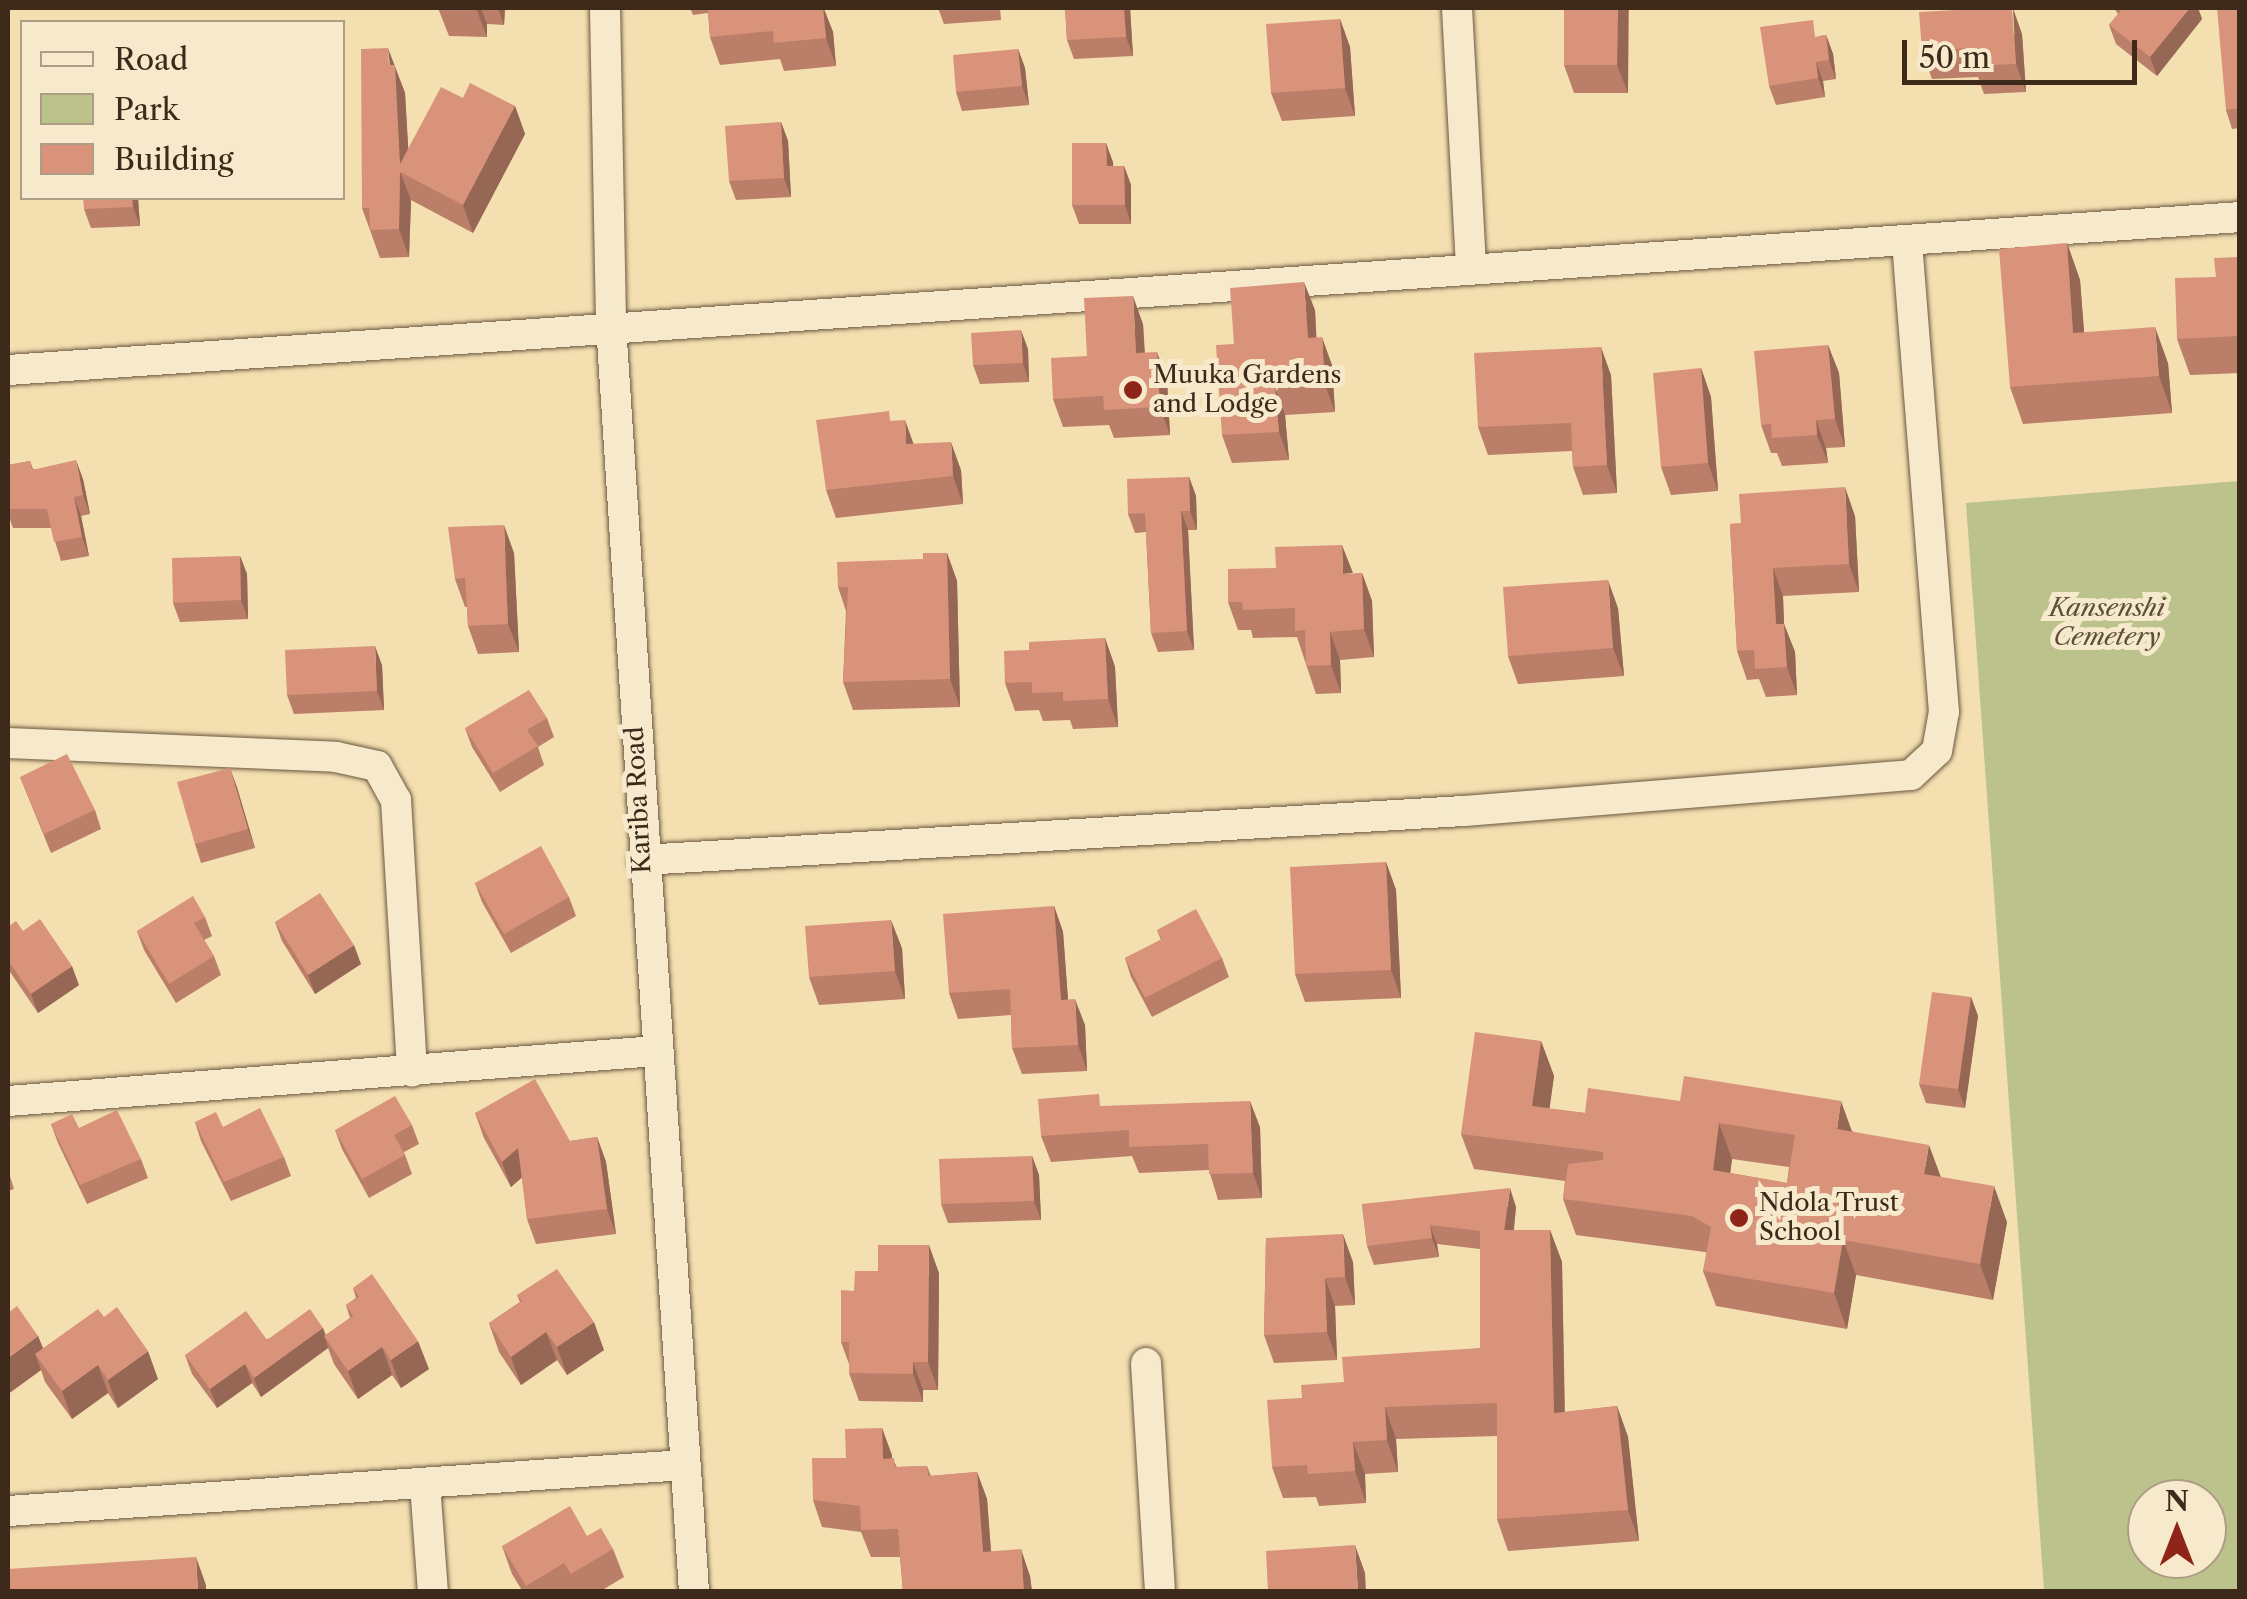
<!DOCTYPE html>
<html>
<head>
<meta charset="utf-8">
<style>
	body { margin:0 }
	#map { position:relative; width:2247px; height:1599px; overflow:hidden; background:#f3dfb0; font-family:"Libre Caslon Text",serif }
	div>[style] { position:absolute }
	[style*='--x'] { left:calc(var(--x)*1px); top:calc(var(--y)*1px); width:calc(var(--w)*1px); rotate:calc(var(--a)*1deg) }
	.green>* { inset:0; background:#bbc28b }
	.roads { filter:drop-shadow(0 0 2px #6b5740) drop-shadow(0 0 2px #6b5740) }
	.minor>* { height:30px; margin:-15px; padding:0 15px; transform-origin:15px; border-radius:15px; background:#f7eacc }
	.wall>* { inset:0; background:#ba7e69 }
	.shaded-wall>* { inset:0; background:#976755 }
	.building>* { inset:0; background:#d8937a }
	.dots>* { width:28px; height:28px; translate:-50% -50%; box-sizing:border-box; border:5px solid #f7eacc; border-radius:50% }
	span { translate:-50% -50%; white-space:nowrap; text-align:center; line-height:1.15; -webkit-text-stroke:10px #f7eacc; paint-order:stroke }
	.poi-label { font-size:25px; color:#3e2a1b }
	.left { translate:0 -50%; text-align:left }
	.park-label { font-size:25px; color:#5d5037; font-style:italic }
	.street-label { font-size:25px; color:#3e2a1b }
	.frame { position:absolute; inset:0; border:10px solid #3e2a1b; pointer-events:none }
	.legend { position:absolute; left:20px; top:20px; width:325px; height:180px; box-sizing:border-box; background:#f7eacc; border:2px solid #ad9d85; margin:0; padding:12px 18px; list-style:none; font-size:30px; color:#3e2a1b }
	.legend li { display:flex; align-items:center; gap:20px; height:50px }
	.legend b { width:50px; border:2px solid #ad9d85 }
	.north { position:absolute; left:2127px; top:1479px; width:100px; height:100px; box-sizing:border-box; background:#f7eacc; border:2px solid #ad9d85; border-radius:50%; rotate:0deg; font-size:28px; font-weight:700; line-height:40px; text-align:center; color:#3e2a1b }
	.north::after { content:''; display:block; margin:auto; width:35px; height:45px; background:#8f2418; clip-path:polygon(50% 0,100% 100%,50% 72%,0 100%) }
	.scale { position:absolute; left:1902px; top:40px; width:235px; height:45px; box-sizing:border-box; border:5px solid #3e2a1b; border-top:0; padding-left:12px; font-size:30px; line-height:35px; white-space:nowrap; color:#3e2a1b; -webkit-text-stroke:8px #f7eacc; paint-order:stroke }
</style>
</head>
<body>
<div id="map">
	<div class="green">
		<div style="clip-path:polygon(evenodd,2239px 481px,2239px 1591px,2044px 1591px,1966px 503px,2239px 481px,2147px 1499px,2207px 1499px,2207px 1559px,2147px 1559px,2147px 1499px)"></div>
	</div>
	<div class="roads">
		<div class="minor">
			<div style="--x:605;--y:8;--w:317;--a:88.9"></div>
			<div style="--x:611;--y:325;--w:1270;--a:86.25"></div>
			<div style="--x:1457;--y:8;--w:259;--a:86.9"></div>
			<div style="--x:8;--y:370;--w:2237;--a:-3.92"></div>
			<div style="--x:8;--y:743;--w:328;--a:2.4"></div>
			<div style="--x:336;--y:757;--w:42;--a:12.4"></div>
			<div style="--x:377;--y:766;--w:39;--a:61"></div>
			<div style="--x:396;--y:800;--w:272;--a:86.6"></div>
			<div style="--x:643;--y:860;--w:822;--a:-3.42"></div>
			<div style="--x:1464;--y:811;--w:448;--a:-4.6"></div>
			<div style="--x:1911;--y:775;--w:35;--a:-43"></div>
			<div style="--x:1937;--y:751;--w:40;--a:-80"></div>
			<div style="--x:1944;--y:712;--w:472;--a:-94.5"></div>
			<div style="--x:8;--y:1101;--w:650;--a:-4.41"></div>
			<div style="--x:1146;--y:1363;--w:229;--a:86.5"></div>
			<div style="--x:425;--y:1484;--w:108;--a:85.8"></div>
			<div style="--x:8;--y:1511;--w:679;--a:-3.89"></div>
		</div>
	</div>
	<div class="wall">
		<div style="clip-path:polygon(438px 8px,505px 8px,504px 25px,487px 24px,487px 37px,449px 36px)"></div>
		<div style="clip-path:polygon(690px 8px,824px 8px,833px 32px,836px 66px,784px 71px,780px 59px,720px 65px,710px 37px,708px 13px,693px 15px)"></div>
		<div style="clip-path:polygon(938px 8px,1000px 8px,1001px 20px,944px 24px)"></div>
		<div style="clip-path:polygon(1065px 8px,1130px 8px,1133px 56px,1074px 59px,1067px 40px)"></div>
		<div style="clip-path:polygon(1629px 8px,1628px 93px,1574px 93px,1564px 65px)"></div>
		<div style="clip-path:polygon(2114px 8px,2198px 8px,2202px 19px,2157px 76px,2116px 44px,2109px 25px,2118px 14px)"></div>
		<div style="clip-path:polygon(2240px 8px,2240px 128px,2232px 129px,2226px 110px)"></div>
		<div style="clip-path:polygon(1340px 19px,1350px 47px,1355px 116px,1282px 121px,1271px 93px)"></div>
		<div style="clip-path:polygon(2022px 34px,2026px 92px,1984px 94px,1978px 77px,1932px 79px,1922px 51px)"></div>
		<div style="clip-path:polygon(1826px 35px,1833px 54px,1836px 79px,1823px 81px,1825px 97px,1776px 105px,1769px 86px,1819px 36px)"></div>
		<div style="clip-path:polygon(1018px 49px,1025px 68px,1029px 105px,962px 111px,956px 92px)"></div>
		<div style="clip-path:polygon(394px 65px,405px 93px,408px 149px,463px 98px,515px 106px,525px 134px,473px 233px,411px 200px,409px 257px,380px 258px,362px 208px)"></div>
		<div style="clip-path:polygon(781px 122px,788px 141px,791px 197px,736px 200px,729px 181px)"></div>
		<div style="clip-path:polygon(1106px 143px,1113px 166px,1124px 166px,1131px 185px,1131px 224px,1079px 224px,1072px 205px)"></div>
		<div style="clip-path:polygon(138px 198px,140px 226px,91px 228px,84px 209px)"></div>
		<div style="clip-path:polygon(2240px 207px,2240px 373px,2190px 375px,2177px 339px,2239px 257px)"></div>
		<div style="clip-path:polygon(2067px 243px,2080px 280px,2084px 332px,2168px 363px,2172px 413px,2023px 424px,2010px 387px)"></div>
		<div style="clip-path:polygon(1315px 310px,1316px 338px,1332px 365px,1335px 412px,1285px 415px,1289px 460px,1232px 463px,1222px 435px,1234px 344px)"></div>
		<div style="clip-path:polygon(1143px 324px,1145px 353px,1167px 380px,1170px 435px,1114px 438px,1109px 425px,1063px 427px,1053px 399px,1087px 356px)"></div>
		<div style="clip-path:polygon(1828px 345px,1839px 373px,1845px 447px,1826px 448px,1828px 463px,1782px 466px,1777px 453px,1771px 453px,1761px 425px)"></div>
		<div style="clip-path:polygon(1028px 349px,1029px 382px,980px 384px,973px 365px)"></div>
		<div style="clip-path:polygon(1701px 368px,1711px 397px,1718px 491px,1671px 495px,1661px 467px)"></div>
		<div style="clip-path:polygon(1611px 375px,1617px 493px,1583px 495px,1573px 467px,1572px 451px,1488px 455px,1478px 427px)"></div>
		<div style="clip-path:polygon(893px 421px,913px 444px,961px 470px,963px 504px,836px 518px,826px 490px)"></div>
		<div style="clip-path:polygon(30px 461px,33px 469px,83px 479px,90px 514px,81px 516px,89px 556px,61px 561px,51px 528px,13px 528px,8px 514px,8px 465px)"></div>
		<div style="clip-path:polygon(1189px 477px,1196px 496px,1197px 530px,1188px 530px,1194px 650px,1158px 652px,1151px 633px,1146px 532px,1135px 533px,1128px 514px)"></div>
		<div style="clip-path:polygon(1855px 516px,1859px 592px,1783px 596px,1784px 624px,1795px 652px,1797px 695px,1766px 697px,1759px 679px,1747px 680px,1737px 651px,1730px 524px)"></div>
		<div style="clip-path:polygon(514px 553px,519px 652px,478px 654px,468px 626px,467px 607px,465px 607px,455px 579px)"></div>
		<div style="clip-path:polygon(947px 553px,957px 581px,960px 707px,853px 710px,843px 682px,846px 611px,838px 587px)"></div>
		<div style="clip-path:polygon(240px 556px,247px 574px,248px 619px,180px 622px,173px 603px)"></div>
		<div style="clip-path:polygon(1362px 573px,1372px 601px,1374px 657px,1340px 660px,1341px 693px,1316px 694px,1297px 637px,1253px 638px,1251px 630px,1238px 630px,1228px 602px,1353px 574px)"></div>
		<div style="clip-path:polygon(1618px 608px,1624px 676px,1518px 684px,1508px 656px)"></div>
		<div style="clip-path:polygon(1105px 638px,1115px 667px,1118px 727px,1073px 729px,1070px 720px,1043px 721px,1039px 710px,1015px 711px,1005px 683px,1029px 650px)"></div>
		<div style="clip-path:polygon(382px 665px,384px 710px,294px 714px,287px 695px)"></div>
		<div style="clip-path:polygon(547px 718px,554px 737px,538px 747px,544px 765px,500px 792px,472px 747px,465px 728px)"></div>
		<div style="clip-path:polygon(230px 768px,255px 848px,201px 863px,195px 844px)"></div>
		<div style="clip-path:polygon(20px 777px,95px 810px,101px 829px,51px 853px)"></div>
		<div style="clip-path:polygon(1386px 862px,1396px 890px,1401px 998px,1305px 1002px,1295px 974px)"></div>
		<div style="clip-path:polygon(475px 883px,569px 897px,576px 916px,511px 953px,482px 902px)"></div>
		<div style="clip-path:polygon(1054px 906px,1063px 932px,1068px 1000px,1085px 1025px,1087px 1071px,1022px 1074px,1012px 1048px,1011px 1015px,958px 1019px,949px 993px)"></div>
		<div style="clip-path:polygon(205px 917px,212px 936px,204px 940px,214px 956px,221px 975px,176px 1003px,144px 950px,137px 931px)"></div>
		<div style="clip-path:polygon(275px 922px,361px 964px,315px 994px,282px 941px)"></div>
		<div style="clip-path:polygon(8px 927px,23px 931px,79px 985px,38px 1013px,8px 969px)"></div>
		<div style="clip-path:polygon(1157px 930px,1222px 958px,1229px 977px,1152px 1017px,1131px 977px,1125px 958px,1161px 940px)"></div>
		<div style="clip-path:polygon(902px 948px,905px 999px,819px 1005px,809px 977px)"></div>
		<div style="clip-path:polygon(1971px 997px,1978px 1016px,1965px 1108px,1926px 1103px,1919px 1084px)"></div>
		<div style="clip-path:polygon(evenodd,1541px 1041px,1554px 1076px,1549px 1109px,1585px 1113px,1852px 1131px,1941px 1177px,2007px 1222px,1993px 1300px,1856px 1275px,1847px 1329px,1716px 1306px,1703px 1271px,1707px 1253px,1705px 1252px,1576px 1235px,1563px 1199px,1565px 1181px,1474px 1169px,1461px 1134px,1541px 1041px,1732px 1159px,1789px 1167px,1787px 1183px,1730px 1173px,1732px 1159px)"></div>
		<div style="clip-path:polygon(1103px 1106px,1260px 1127px,1262px 1198px,1218px 1200px,1209px 1170px,1139px 1173px,1132px 1156px,1051px 1162px,1041px 1136px)"></div>
		<div style="clip-path:polygon(475px 1113px,570px 1141px,597px 1137px,606px 1162px,616px 1234px,536px 1244px,527px 1219px,522px 1177px,511px 1187px,484px 1138px)"></div>
		<div style="clip-path:polygon(195px 1122px,223px 1127px,284px 1157px,291px 1176px,231px 1201px,201px 1141px)"></div>
		<div style="clip-path:polygon(51px 1124px,79px 1128px,141px 1159px,148px 1178px,87px 1204px,58px 1143px)"></div>
		<div style="clip-path:polygon(412px 1125px,419px 1144px,404px 1152px,412px 1174px,369px 1198px,342px 1149px,335px 1130px)"></div>
		<div style="clip-path:polygon(1032px 1156px,1039px 1175px,1041px 1220px,948px 1223px,941px 1204px)"></div>
		<div style="clip-path:polygon(8px 1170px,14px 1189px,8px 1191px)"></div>
		<div style="clip-path:polygon(1362px 1204px,1516px 1207px,1514px 1230px,1550px 1230px,1562px 1262px,1565px 1412px,1617px 1406px,1628px 1437px,1639px 1541px,1508px 1551px,1497px 1519px,1497px 1436px,1396px 1439px,1398px 1472px,1365px 1474px,1366px 1503px,1319px 1506px,1316px 1497px,1283px 1498px,1272px 1467px,1302px 1398px,1344px 1382px,1480px 1348px,1480px 1249px,1437px 1244px,1439px 1257px,1374px 1265px,1367px 1246px)"></div>
		<div style="clip-path:polygon(1266px 1238px,1353px 1262px,1355px 1305px,1335px 1306px,1337px 1360px,1274px 1363px,1264px 1335px)"></div>
		<div style="clip-path:polygon(939px 1273px,938px 1390px,923px 1390px,923px 1402px,859px 1401px,849px 1373px,849px 1364px,841px 1342px,854px 1291px)"></div>
		<div style="clip-path:polygon(353px 1288px,429px 1369px,401px 1388px,392px 1375px,358px 1399px,334px 1364px,328px 1348px,261px 1397px,252px 1383px,217px 1408px,192px 1374px,185px 1355px,323px 1328px,326px 1335px,350px 1318px,346px 1305px,356px 1298px)"></div>
		<div style="clip-path:polygon(517px 1295px,604px 1350px,567px 1375px,557px 1360px,521px 1385px,499px 1352px,489px 1323px,520px 1302px)"></div>
		<div style="clip-path:polygon(38px 1336px,43px 1348px,158px 1379px,118px 1408px,108px 1393px,72px 1419px,45px 1382px,41px 1370px,8px 1394px)"></div>
		<div style="clip-path:polygon(882px 1428px,892px 1458px,897px 1467px,927px 1466px,931px 1476px,977px 1472px,987px 1499px,991px 1551px,1030px 1576px,1032px 1592px,903px 1592px,900px 1557px,871px 1557px,861px 1532px,822px 1527px,813px 1500px,846px 1458px)"></div>
		<div style="clip-path:polygon(587px 1536px,613px 1549px,624px 1577px,599px 1592px,523px 1592px,512px 1574px,502px 1546px)"></div>
	</div>
	<div class="shaded-wall">
		<div style="clip-path:polygon(476px 8px,481px 8px,487px 24px,487px 37px)"></div>
		<div style="clip-path:polygon(498px 8px,505px 8px,504px 25px)"></div>
		<div style="clip-path:polygon(823px 8px,833px 32px,836px 66px,826px 38px)"></div>
		<div style="clip-path:polygon(1124px 8px,1130px 8px,1133px 56px,1126px 37px)"></div>
		<div style="clip-path:polygon(1618px 8px,1628px 8px,1628px 93px,1617px 65px)"></div>
		<div style="clip-path:polygon(2013px 8px,2022px 34px,2026px 92px,2016px 64px)"></div>
		<div style="clip-path:polygon(2190px 8px,2198px 8px,2202px 19px,2157px 76px,2150px 57px)"></div>
		<div style="clip-path:polygon(1340px 19px,1350px 47px,1355px 116px,1345px 88px)"></div>
		<div style="clip-path:polygon(1826px 35px,1833px 54px,1836px 79px,1829px 60px)"></div>
		<div style="clip-path:polygon(388px 48px,405px 93px,410px 177px,400px 164px)"></div>
		<div style="clip-path:polygon(1018px 49px,1025px 68px,1029px 105px,1022px 86px)"></div>
		<div style="clip-path:polygon(1816px 62px,1823px 81px,1825px 97px,1818px 78px)"></div>
		<div style="clip-path:polygon(515px 106px,525px 134px,473px 233px,463px 205px)"></div>
		<div style="clip-path:polygon(781px 122px,788px 141px,791px 197px,784px 178px)"></div>
		<div style="clip-path:polygon(1106px 143px,1113px 162px,1114px 185px,1107px 166px)"></div>
		<div style="clip-path:polygon(1124px 166px,1131px 185px,1131px 224px,1125px 205px)"></div>
		<div style="clip-path:polygon(400px 172px,411px 200px,409px 257px,399px 229px)"></div>
		<div style="clip-path:polygon(132px 198px,138px 198px,140px 226px,133px 207px)"></div>
		<div style="clip-path:polygon(2067px 243px,2080px 280px,2087px 370px,2073px 333px)"></div>
		<div style="clip-path:polygon(1304px 282px,1315px 310px,1318px 366px,1308px 338px)"></div>
		<div style="clip-path:polygon(1133px 296px,1143px 324px,1146px 382px,1136px 353px)"></div>
		<div style="clip-path:polygon(2155px 327px,2168px 363px,2172px 413px,2159px 376px)"></div>
		<div style="clip-path:polygon(1021px 330px,1028px 349px,1029px 382px,1023px 363px)"></div>
		<div style="clip-path:polygon(1322px 337px,1332px 365px,1335px 412px,1325px 384px)"></div>
		<div style="clip-path:polygon(1828px 345px,1839px 373px,1845px 447px,1835px 419px)"></div>
		<div style="clip-path:polygon(1601px 347px,1611px 375px,1617px 493px,1607px 465px)"></div>
		<div style="clip-path:polygon(1157px 352px,1167px 380px,1170px 435px,1160px 407px)"></div>
		<div style="clip-path:polygon(1701px 368px,1711px 397px,1718px 491px,1708px 463px)"></div>
		<div style="clip-path:polygon(1275px 387px,1285px 415px,1289px 460px,1279px 432px)"></div>
		<div style="clip-path:polygon(905px 420px,915px 448px,906px 444px)"></div>
		<div style="clip-path:polygon(1816px 420px,1826px 448px,1828px 463px,1817px 435px)"></div>
		<div style="clip-path:polygon(951px 442px,961px 470px,963px 504px,953px 476px)"></div>
		<div style="clip-path:polygon(76px 460px,83px 479px,90px 514px,83px 495px)"></div>
		<div style="clip-path:polygon(1189px 477px,1196px 496px,1197px 530px,1190px 511px)"></div>
		<div style="clip-path:polygon(1845px 487px,1855px 516px,1859px 592px,1849px 564px)"></div>
		<div style="clip-path:polygon(74px 497px,81px 516px,89px 556px,82px 537px)"></div>
		<div style="clip-path:polygon(1181px 511px,1188px 530px,1194px 650px,1187px 631px)"></div>
		<div style="clip-path:polygon(504px 525px,514px 553px,519px 652px,508px 624px)"></div>
		<div style="clip-path:polygon(1342px 545px,1353px 573px,1343px 574px)"></div>
		<div style="clip-path:polygon(947px 553px,957px 581px,960px 707px,950px 679px)"></div>
		<div style="clip-path:polygon(240px 556px,247px 574px,248px 619px,241px 600px)"></div>
		<div style="clip-path:polygon(1773px 568px,1783px 596px,1784px 624px,1795px 652px,1797px 695px,1787px 667px,1776px 624px)"></div>
		<div style="clip-path:polygon(1362px 573px,1372px 601px,1374px 657px,1364px 629px)"></div>
		<div style="clip-path:polygon(1608px 580px,1618px 608px,1624px 676px,1613px 648px)"></div>
		<div style="clip-path:polygon(1330px 632px,1340px 660px,1341px 693px,1331px 665px)"></div>
		<div style="clip-path:polygon(1105px 638px,1115px 667px,1118px 727px,1108px 699px)"></div>
		<div style="clip-path:polygon(375px 646px,382px 665px,384px 710px,377px 691px)"></div>
		<div style="clip-path:polygon(230px 768px,237px 787px,255px 848px,248px 829px)"></div>
		<div style="clip-path:polygon(1386px 862px,1396px 890px,1401px 998px,1391px 970px)"></div>
		<div style="clip-path:polygon(1054px 906px,1063px 932px,1070px 1026px,1061px 1000px)"></div>
		<div style="clip-path:polygon(891px 920px,902px 948px,905px 999px,895px 971px)"></div>
		<div style="clip-path:polygon(354px 945px,361px 964px,315px 994px,308px 975px)"></div>
		<div style="clip-path:polygon(72px 966px,79px 985px,38px 1013px,31px 994px)"></div>
		<div style="clip-path:polygon(1971px 997px,1978px 1016px,1965px 1108px,1958px 1089px)"></div>
		<div style="clip-path:polygon(1075px 999px,1085px 1025px,1087px 1071px,1078px 1045px)"></div>
		<div style="clip-path:polygon(1541px 1041px,1554px 1076px,1545px 1142px,1532px 1106px)"></div>
		<div style="clip-path:polygon(1250px 1101px,1260px 1127px,1262px 1198px,1253px 1173px)"></div>
		<div style="clip-path:polygon(1841px 1101px,1854px 1137px,1837px 1129px)"></div>
		<div style="clip-path:polygon(1719px 1123px,1732px 1159px,1726px 1206px,1713px 1170px)"></div>
		<div style="clip-path:polygon(597px 1137px,606px 1162px,616px 1234px,607px 1209px)"></div>
		<div style="clip-path:polygon(1929px 1145px,1942px 1180px,1924px 1174px)"></div>
		<div style="clip-path:polygon(518px 1148px,527px 1173px,511px 1187px,502px 1162px)"></div>
		<div style="clip-path:polygon(1032px 1156px,1039px 1175px,1041px 1220px,1034px 1201px)"></div>
		<div style="clip-path:polygon(1994px 1186px,2007px 1222px,1993px 1300px,1980px 1264px)"></div>
		<div style="clip-path:polygon(1510px 1188px,1516px 1207px,1511px 1253px,1504px 1234px)"></div>
		<div style="clip-path:polygon(1430px 1225px,1437px 1244px,1439px 1257px,1432px 1238px)"></div>
		<div style="clip-path:polygon(1550px 1230px,1562px 1262px,1565px 1445px,1554px 1413px)"></div>
		<div style="clip-path:polygon(1343px 1234px,1353px 1262px,1355px 1305px,1345px 1277px)"></div>
		<div style="clip-path:polygon(1843px 1240px,1856px 1275px,1847px 1329px,1834px 1293px)"></div>
		<div style="clip-path:polygon(929px 1245px,939px 1273px,938px 1390px,928px 1362px)"></div>
		<div style="clip-path:polygon(1325px 1278px,1335px 1306px,1337px 1360px,1327px 1332px)"></div>
		<div style="clip-path:polygon(594px 1322px,604px 1350px,567px 1375px,557px 1347px)"></div>
		<div style="clip-path:polygon(323px 1328px,328px 1348px,261px 1397px,254px 1378px)"></div>
		<div style="clip-path:polygon(546px 1332px,557px 1360px,521px 1385px,511px 1357px)"></div>
		<div style="clip-path:polygon(38px 1336px,49px 1364px,35px 1354px,41px 1370px,8px 1394px,8px 1358px)"></div>
		<div style="clip-path:polygon(418px 1341px,429px 1369px,401px 1388px,391px 1360px)"></div>
		<div style="clip-path:polygon(382px 1347px,392px 1375px,358px 1399px,348px 1371px)"></div>
		<div style="clip-path:polygon(148px 1351px,158px 1379px,118px 1408px,108px 1380px)"></div>
		<div style="clip-path:polygon(913px 1362px,923px 1390px,923px 1402px,913px 1374px)"></div>
		<div style="clip-path:polygon(245px 1364px,252px 1383px,217px 1408px,210px 1389px)"></div>
		<div style="clip-path:polygon(98px 1365px,108px 1393px,72px 1419px,62px 1391px)"></div>
		<div style="clip-path:polygon(1617px 1406px,1628px 1437px,1639px 1541px,1628px 1510px)"></div>
		<div style="clip-path:polygon(1385px 1407px,1396px 1439px,1398px 1472px,1387px 1440px)"></div>
		<div style="clip-path:polygon(882px 1428px,892px 1455px,892px 1486px,883px 1459px)"></div>
		<div style="clip-path:polygon(1353px 1442px,1365px 1474px,1366px 1503px,1355px 1471px)"></div>
		<div style="clip-path:polygon(977px 1472px,987px 1499px,993px 1579px,983px 1552px)"></div>
		<div style="clip-path:polygon(1355px 1545px,1365px 1573px,1366px 1592px,1358px 1591px)"></div>
		<div style="clip-path:polygon(1021px 1549px,1030px 1576px,1032px 1592px,1024px 1592px)"></div>
		<div style="clip-path:polygon(196px 1557px,206px 1585px,206px 1592px,198px 1592px)"></div>
	</div>
	<div class="building">
		<div style="clip-path:polygon(708px 8px,823px 8px,826px 38px,774px 43px,773px 31px,710px 37px)"></div>
		<div style="clip-path:polygon(1065px 8px,1124px 8px,1126px 37px,1067px 40px)"></div>
		<div style="clip-path:polygon(1564px 8px,1618px 8px,1617px 65px,1564px 65px)"></div>
		<div style="clip-path:polygon(1993px 8px,2012px 8px,2016px 64px,1974px 66px,1973px 48px,1922px 51px,1919px 12px)"></div>
		<div style="clip-path:polygon(2123px 8px,2190px 8px,2150px 57px,2109px 25px)"></div>
		<div style="clip-path:polygon(2217px 8px,2240px 8px,2240px 108px,2226px 110px)"></div>
		<div style="clip-path:polygon(1340px 19px,1345px 88px,1271px 93px,1266px 24px)"></div>
		<div style="clip-path:polygon(1813px 20px,1815px 37px,1826px 35px,1829px 60px,1816px 62px,1818px 78px,1769px 86px,1760px 27px)"></div>
		<div style="clip-path:polygon(388px 48px,389px 65px,395px 65px,400px 164px,441px 87px,463px 98px,470px 83px,515px 106px,463px 205px,400px 172px,399px 229px,370px 230px,369px 208px,362px 208px,361px 49px)"></div>
		<div style="clip-path:polygon(1018px 49px,1022px 86px,956px 92px,953px 55px)"></div>
		<div style="clip-path:polygon(781px 122px,784px 178px,729px 181px,725px 126px)"></div>
		<div style="clip-path:polygon(1072px 143px,1106px 143px,1107px 166px,1124px 166px,1125px 205px,1072px 205px)"></div>
		<div style="clip-path:polygon(83px 198px,132px 198px,133px 207px,84px 209px)"></div>
		<div style="clip-path:polygon(2238px 207px,2240px 207px,2240px 336px,2177px 339px,2175px 278px,2216px 277px,2214px 258px,2239px 257px)"></div>
		<div style="clip-path:polygon(2067px 243px,2073px 333px,2155px 327px,2159px 376px,2010px 387px,1999px 249px)"></div>
		<div style="clip-path:polygon(1304px 282px,1308px 338px,1322px 337px,1325px 384px,1275px 387px,1279px 432px,1222px 435px,1216px 345px,1234px 344px,1230px 288px)"></div>
		<div style="clip-path:polygon(1133px 296px,1136px 353px,1157px 352px,1160px 407px,1104px 410px,1103px 396px,1053px 399px,1051px 358px,1087px 356px,1084px 298px)"></div>
		<div style="clip-path:polygon(1021px 330px,1023px 363px,973px 365px,971px 333px)"></div>
		<div style="clip-path:polygon(1828px 345px,1835px 419px,1816px 420px,1817px 435px,1772px 438px,1771px 424px,1761px 425px,1754px 351px)"></div>
		<div style="clip-path:polygon(1601px 347px,1607px 465px,1573px 467px,1571px 423px,1478px 427px,1474px 353px)"></div>
		<div style="clip-path:polygon(1701px 368px,1708px 463px,1661px 467px,1653px 373px)"></div>
		<div style="clip-path:polygon(889px 411px,890px 421px,905px 420px,906px 444px,951px 442px,953px 476px,826px 490px,816px 420px)"></div>
		<div style="clip-path:polygon(76px 460px,83px 495px,74px 497px,82px 537px,54px 542px,47px 509px,8px 509px,8px 465px,30px 461px,32px 470px)"></div>
		<div style="clip-path:polygon(1189px 477px,1190px 511px,1181px 511px,1187px 631px,1151px 633px,1145px 513px,1128px 514px,1127px 479px)"></div>
		<div style="clip-path:polygon(1845px 487px,1849px 564px,1773px 568px,1776px 624px,1784px 624px,1787px 667px,1755px 669px,1754px 650px,1737px 651px,1730px 524px,1741px 523px,1739px 494px)"></div>
		<div style="clip-path:polygon(504px 525px,508px 624px,468px 626px,465px 578px,455px 579px,448px 527px)"></div>
		<div style="clip-path:polygon(1342px 545px,1343px 574px,1362px 573px,1364px 629px,1330px 632px,1331px 665px,1306px 666px,1305px 630px,1295px 631px,1295px 608px,1243px 610px,1242px 602px,1228px 602px,1228px 569px,1276px 568px,1275px 547px)"></div>
		<div style="clip-path:polygon(923px 553px,947px 553px,950px 679px,843px 682px,848px 587px,838px 587px,837px 562px,923px 559px)"></div>
		<div style="clip-path:polygon(240px 556px,241px 600px,173px 603px,172px 558px)"></div>
		<div style="clip-path:polygon(1608px 580px,1613px 648px,1508px 656px,1503px 587px)"></div>
		<div style="clip-path:polygon(1105px 638px,1108px 699px,1063px 701px,1063px 692px,1032px 693px,1032px 682px,1005px 683px,1004px 651px,1029px 650px,1029px 642px)"></div>
		<div style="clip-path:polygon(375px 646px,377px 691px,287px 695px,285px 650px)"></div>
		<div style="clip-path:polygon(529px 690px,547px 718px,527px 730px,538px 746px,493px 773px,465px 728px)"></div>
		<div style="clip-path:polygon(67px 754px,95px 810px,44px 834px,20px 777px)"></div>
		<div style="clip-path:polygon(230px 768px,248px 829px,195px 844px,177px 782px)"></div>
		<div style="clip-path:polygon(541px 846px,569px 897px,504px 934px,475px 883px)"></div>
		<div style="clip-path:polygon(1386px 862px,1391px 970px,1295px 974px,1290px 867px)"></div>
		<div style="clip-path:polygon(320px 893px,354px 945px,308px 975px,275px 922px)"></div>
		<div style="clip-path:polygon(193px 896px,205px 917px,194px 923px,214px 956px,169px 984px,137px 931px)"></div>
		<div style="clip-path:polygon(1054px 906px,1061px 1000px,1075px 999px,1078px 1045px,1012px 1048px,1010px 989px,949px 993px,943px 914px)"></div>
		<div style="clip-path:polygon(1196px 909px,1222px 958px,1145px 998px,1125px 958px,1162px 939px,1157px 930px)"></div>
		<div style="clip-path:polygon(40px 919px,72px 966px,31px 994px,8px 960px,8px 927px,16px 921px,23px 931px)"></div>
		<div style="clip-path:polygon(891px 920px,895px 971px,809px 977px,805px 926px)"></div>
		<div style="clip-path:polygon(1932px 992px,1971px 997px,1958px 1089px,1919px 1084px)"></div>
		<div style="clip-path:polygon(evenodd,1475px 1032px,1541px 1041px,1532px 1106px,1585px 1113px,1588px 1088px,1680px 1101px,1684px 1076px,1841px 1101px,1837px 1129px,1929px 1145px,1924px 1174px,1994px 1186px,1980px 1264px,1843px 1240px,1834px 1293px,1703px 1271px,1711px 1227px,1692px 1216px,1563px 1199px,1568px 1164px,1603px 1160px,1603px 1152px,1461px 1134px,1475px 1032px,1719px 1123px,1795px 1135px,1787px 1183px,1713px 1170px,1719px 1123px)"></div>
		<div style="clip-path:polygon(535px 1079px,570px 1141px,597px 1137px,607px 1209px,527px 1219px,518px 1148px,502px 1162px,475px 1113px)"></div>
		<div style="clip-path:polygon(1099px 1094px,1100px 1106px,1250px 1101px,1253px 1173px,1209px 1174px,1208px 1144px,1129px 1147px,1129px 1130px,1041px 1136px,1038px 1099px)"></div>
		<div style="clip-path:polygon(395px 1096px,412px 1125px,394px 1135px,405px 1155px,362px 1179px,335px 1130px)"></div>
		<div style="clip-path:polygon(260px 1108px,284px 1157px,224px 1182px,195px 1122px,216px 1112px,223px 1127px)"></div>
		<div style="clip-path:polygon(117px 1110px,141px 1159px,80px 1185px,51px 1124px,72px 1114px,79px 1128px)"></div>
		<div style="clip-path:polygon(1032px 1156px,1034px 1201px,941px 1204px,939px 1159px)"></div>
		<div style="clip-path:polygon(1510px 1188px,1504px 1230px,1480px 1231px,1430px 1225px,1432px 1238px,1367px 1246px,1362px 1204px)"></div>
		<div style="clip-path:polygon(1480px 1230px,1550px 1230px,1554px 1413px,1617px 1406px,1628px 1510px,1497px 1519px,1497px 1403px,1385px 1407px,1387px 1440px,1353px 1442px,1355px 1471px,1308px 1474px,1307px 1465px,1272px 1467px,1267px 1400px,1302px 1398px,1301px 1385px,1344px 1382px,1342px 1357px,1480px 1348px)"></div>
		<div style="clip-path:polygon(1343px 1234px,1345px 1277px,1325px 1278px,1327px 1332px,1264px 1335px,1266px 1238px)"></div>
		<div style="clip-path:polygon(878px 1245px,929px 1245px,928px 1362px,913px 1362px,913px 1374px,849px 1373px,849px 1342px,841px 1342px,841px 1290px,854px 1291px,855px 1271px,878px 1271px)"></div>
		<div style="clip-path:polygon(557px 1269px,594px 1322px,557px 1347px,546px 1332px,511px 1357px,489px 1323px,522px 1301px,517px 1295px)"></div>
		<div style="clip-path:polygon(372px 1274px,418px 1341px,391px 1360px,382px 1347px,348px 1371px,324px 1336px,353px 1316px,346px 1305px,359px 1297px,353px 1288px)"></div>
		<div style="clip-path:polygon(17px 1306px,38px 1336px,8px 1358px,8px 1313px)"></div>
		<div style="clip-path:polygon(117px 1307px,148px 1351px,108px 1380px,98px 1365px,62px 1391px,35px 1354px,98px 1309px,104px 1317px)"></div>
		<div style="clip-path:polygon(310px 1309px,323px 1328px,254px 1378px,245px 1364px,210px 1389px,185px 1355px,246px 1311px,267px 1340px)"></div>
		<div style="clip-path:polygon(882px 1428px,883px 1459px,894px 1458px,895px 1467px,927px 1466px,928px 1476px,977px 1472px,983px 1552px,1021px 1549px,1024px 1592px,903px 1592px,898px 1529px,861px 1530px,860px 1506px,813px 1500px,812px 1458px,846px 1458px,845px 1429px)"></div>
		<div style="clip-path:polygon(570px 1506px,587px 1536px,601px 1528px,613px 1549px,571px 1574px,564px 1563px,526px 1586px,502px 1546px)"></div>
		<div style="clip-path:polygon(1355px 1545px,1358px 1591px,1268px 1592px,1266px 1551px)"></div>
		<div style="clip-path:polygon(196px 1557px,198px 1592px,8px 1592px,8px 1569px)"></div>
	</div>
	<div class="dots">
		<div style="left:1133px;top:390px;background:#8f2418"></div>
		<div style="left:1739px;top:1218px;background:#8f2418"></div>
	</div>
	<div class="poi-label">
		<span class="left" style="left:1153px;top:390px">Muuka Gardens<br>and Lodge</span>
		<span class="left" style="left:1759px;top:1218px">Ndola Trust<br>School</span>
	</div>
	<div class="park-label">
		<span style="left:2107px;top:623px">Kansenshi<br>Cemetery</span>
	</div>
	<div class="street-label">
		<span style="left:639px;top:800px;rotate:-93deg">Kariba Road</span>
	</div>
	<div class="frame"></div>
	<ul class="legend">
	<li><b style="height:12px;background:#f7eacc"></b>Road</li>
	<li><b style="height:28px;background:#bbc28b"></b>Park</li>
	<li><b style="height:28px;background:#d8937a"></b>Building</li>
	</ul>
	<div class="north">N</div>
	<div class="scale">50 m</div>
</div>
</body>
</html>
